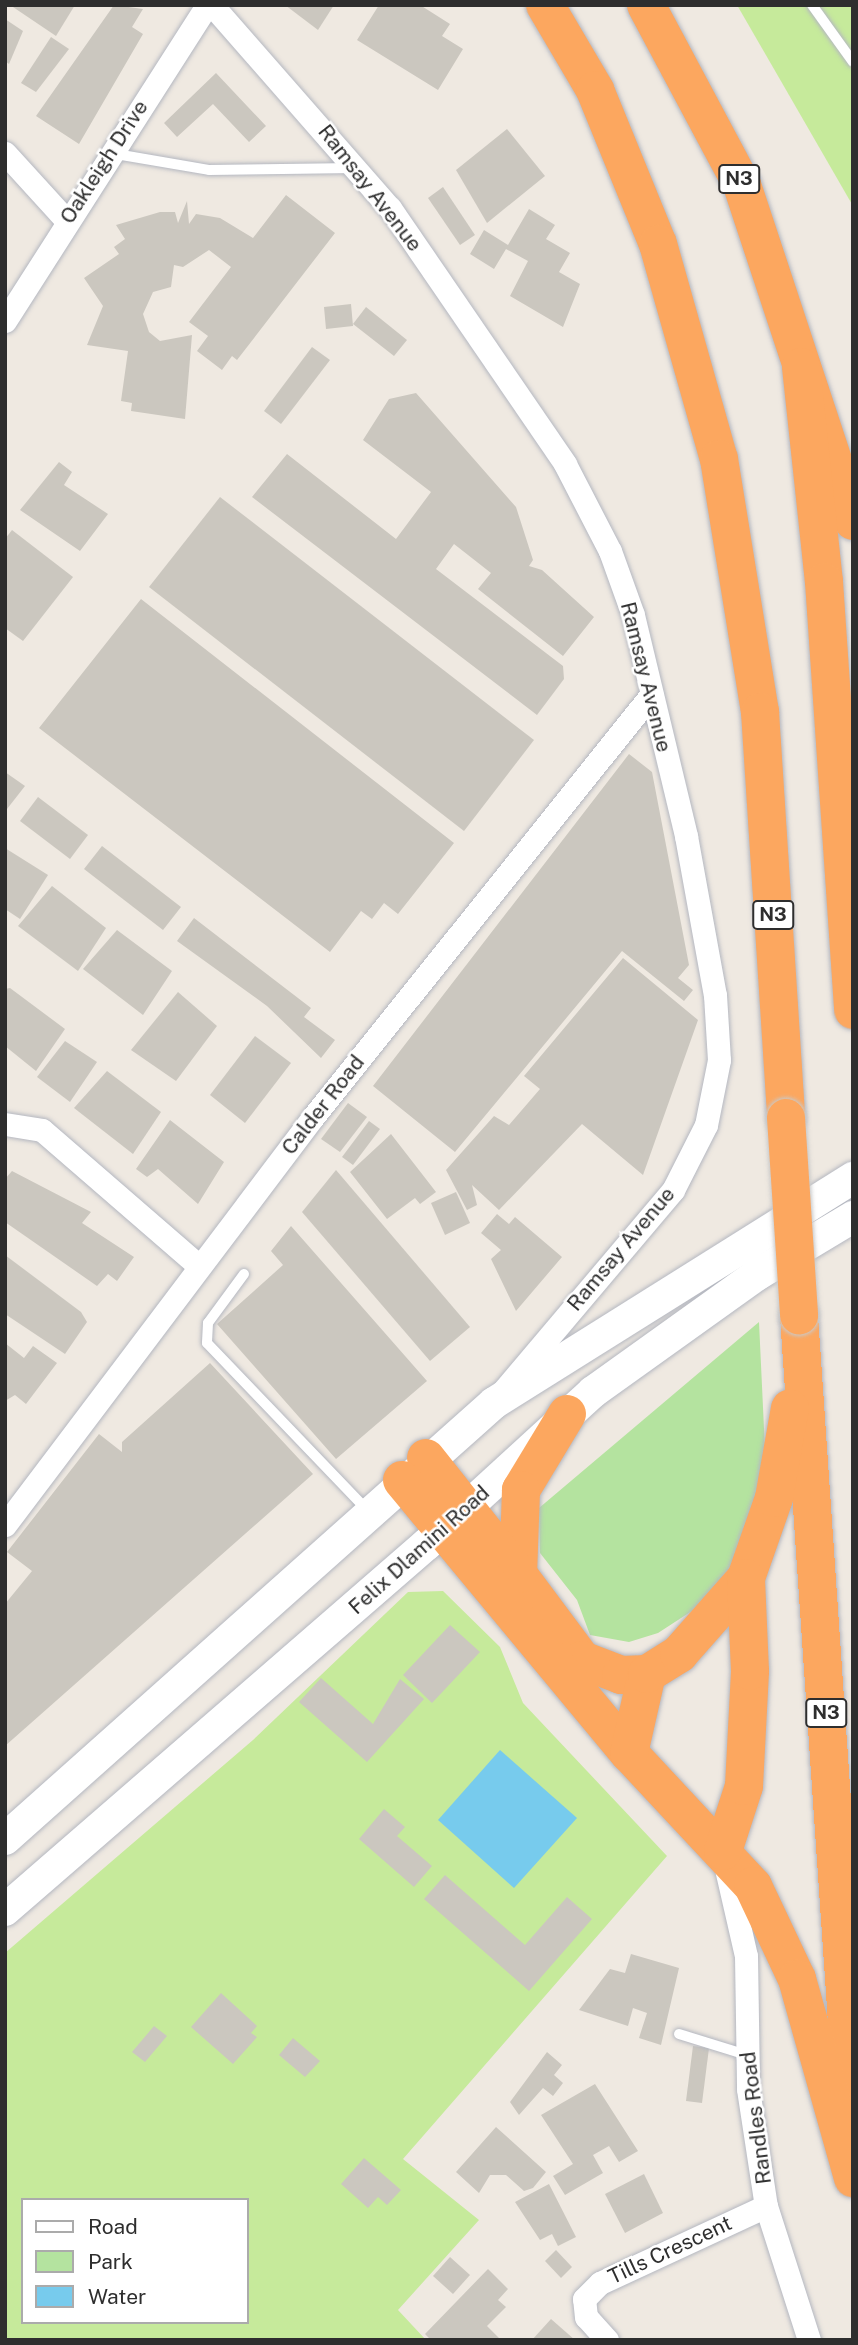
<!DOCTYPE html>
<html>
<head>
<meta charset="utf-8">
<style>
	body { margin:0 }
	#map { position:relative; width:858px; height:2345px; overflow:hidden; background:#efe9e1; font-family:"Public Sans",sans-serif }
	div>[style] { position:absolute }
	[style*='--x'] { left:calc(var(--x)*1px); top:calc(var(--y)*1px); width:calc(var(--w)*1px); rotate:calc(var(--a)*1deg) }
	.green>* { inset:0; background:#b4e39f }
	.pitch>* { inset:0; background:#c6ea9b }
	.water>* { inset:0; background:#77cbed }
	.building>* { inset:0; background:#cbc7bf }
	.roads { filter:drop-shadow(0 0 2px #b4b7c0) drop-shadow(0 0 2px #b4b7c0) }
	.lane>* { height:10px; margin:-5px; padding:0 5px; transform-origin:5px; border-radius:5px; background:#fff }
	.street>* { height:23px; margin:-11.5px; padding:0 11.5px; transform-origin:11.5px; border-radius:11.5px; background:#fff }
	.secondary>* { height:32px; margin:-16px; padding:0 16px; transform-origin:16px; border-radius:16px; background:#fff }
	.highway>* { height:38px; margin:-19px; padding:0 19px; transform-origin:19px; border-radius:19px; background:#fca75f }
	.bridges { filter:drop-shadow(0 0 2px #c9c9c9) drop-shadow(0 0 2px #c9c9c9) }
	.highway-bridge>* { height:38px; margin:-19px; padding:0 19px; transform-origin:19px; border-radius:19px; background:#fca75f }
	span { translate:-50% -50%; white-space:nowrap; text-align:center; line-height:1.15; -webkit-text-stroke:5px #fff; paint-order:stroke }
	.shield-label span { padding:2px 5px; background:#fff; border:2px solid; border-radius:5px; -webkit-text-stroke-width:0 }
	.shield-label { font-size:19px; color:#2e2e2e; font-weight:700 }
	.street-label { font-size:21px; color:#2e2e2e }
	.frame { position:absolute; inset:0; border:7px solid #2e2e2e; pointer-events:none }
	.legend { position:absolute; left:21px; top:2198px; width:228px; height:126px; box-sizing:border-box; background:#fff; border:2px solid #ababab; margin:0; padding:9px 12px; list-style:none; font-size:21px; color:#2e2e2e }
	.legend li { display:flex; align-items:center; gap:14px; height:35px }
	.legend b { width:35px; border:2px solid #ababab }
</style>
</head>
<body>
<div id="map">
	<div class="green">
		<div style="clip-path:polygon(759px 1322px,765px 1450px,754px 1510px,729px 1569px,695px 1609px,658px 1633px,629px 1642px,590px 1635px,577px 1600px,540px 1553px,539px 1508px)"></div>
	</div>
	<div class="pitch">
		<div style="clip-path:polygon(737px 5px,853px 5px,853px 206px)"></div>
		<div style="clip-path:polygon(evenodd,443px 1591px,500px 1647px,523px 1703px,667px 1856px,403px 2159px,479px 2220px,398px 2310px,426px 2340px,5px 2340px,5px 1953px,253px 1740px,408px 1592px,443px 1591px,23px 2200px,247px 2200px,247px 2322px,23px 2322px,23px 2200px)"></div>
	</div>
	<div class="water">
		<div style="clip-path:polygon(500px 1750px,577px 1818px,514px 1888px,438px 1820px)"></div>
	</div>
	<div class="building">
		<div style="clip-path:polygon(10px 5px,75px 5px,56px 36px)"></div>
		<div style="clip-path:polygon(114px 5px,143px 9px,132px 27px,143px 34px,79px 144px,36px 116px)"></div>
		<div style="clip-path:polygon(285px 5px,334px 5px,318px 30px)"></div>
		<div style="clip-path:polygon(379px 5px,420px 5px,450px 24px,442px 36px,463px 49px,438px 90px,357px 40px)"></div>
		<div style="clip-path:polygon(5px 19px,23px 31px,9px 64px,5px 61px)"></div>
		<div style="clip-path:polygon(51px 37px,69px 49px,36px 92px,21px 83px)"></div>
		<div style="clip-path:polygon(216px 73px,266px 126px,249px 142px,213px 104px,177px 137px,164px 123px)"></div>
		<div style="clip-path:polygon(507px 129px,545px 176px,487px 223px,456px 170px)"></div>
		<div style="clip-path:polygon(443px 187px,475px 235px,460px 245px,428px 198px)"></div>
		<div style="clip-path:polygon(286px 195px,335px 233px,237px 360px,232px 356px,222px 370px,197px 351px,208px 336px,189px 322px,231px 267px,209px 250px,183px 267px,174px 265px,171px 287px,153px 292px,143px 314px,149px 332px,160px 341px,192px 335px,185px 419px,131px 411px,132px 403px,121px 401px,128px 351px,87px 345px,103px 306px,84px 278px,119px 254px,114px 247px,125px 239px,116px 225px,160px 212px,175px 212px,178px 223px,187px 201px,189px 224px,196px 214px,220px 218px,253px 238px)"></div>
		<div style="clip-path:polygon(529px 209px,555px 225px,546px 239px,570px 253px,559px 272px,580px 284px,563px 327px,510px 296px,528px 261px,506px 249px,494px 269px,470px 254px,484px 230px,508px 245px)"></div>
		<div style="clip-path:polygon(351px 304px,353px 326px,326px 329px,324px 307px)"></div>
		<div style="clip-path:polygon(366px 307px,407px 340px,394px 356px,353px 324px)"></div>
		<div style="clip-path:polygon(312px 347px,330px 360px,281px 424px,264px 411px)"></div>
		<div style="clip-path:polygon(416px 393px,516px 507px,533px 560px,529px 566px,542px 570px,594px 617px,563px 656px,478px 589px,491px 573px,454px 544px,436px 569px,563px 666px,564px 679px,537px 715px,252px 497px,287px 454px,396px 539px,431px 492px,363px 440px,389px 399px)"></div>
		<div style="clip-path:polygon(59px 462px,72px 472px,64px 485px,108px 514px,80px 551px,20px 510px)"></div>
		<div style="clip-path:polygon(220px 497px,534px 740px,464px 831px,149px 587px)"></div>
		<div style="clip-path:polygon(12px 530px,73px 577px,23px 641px,5px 628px,5px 539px)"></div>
		<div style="clip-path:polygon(141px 599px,454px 843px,398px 914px,384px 903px,372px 919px,361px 911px,330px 952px,39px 728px)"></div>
		<div style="clip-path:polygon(629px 754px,652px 772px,689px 965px,678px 978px,693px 990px,684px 1001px,622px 951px,455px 1152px,373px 1086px)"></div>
		<div style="clip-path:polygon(5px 772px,25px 786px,7px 809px,5px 808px)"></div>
		<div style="clip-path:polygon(38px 797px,88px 835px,70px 859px,20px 821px)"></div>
		<div style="clip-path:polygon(102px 846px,181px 907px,163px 930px,84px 869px)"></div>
		<div style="clip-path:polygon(5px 848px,48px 875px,20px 919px,5px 909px)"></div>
		<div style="clip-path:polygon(52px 886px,106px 928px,78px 971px,18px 926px)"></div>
		<div style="clip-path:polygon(194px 918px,311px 1008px,304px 1017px,335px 1040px,321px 1058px,267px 1006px,177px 941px)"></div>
		<div style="clip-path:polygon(117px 930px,172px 971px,143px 1015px,83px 969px)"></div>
		<div style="clip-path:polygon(623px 958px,698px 1020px,643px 1175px,582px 1124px,499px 1210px,472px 1185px,477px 1205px,467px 1210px,446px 1170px,494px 1116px,509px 1125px,540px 1089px,524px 1076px)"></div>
		<div style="clip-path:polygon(10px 988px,65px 1029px,36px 1071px,5px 1046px,5px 989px)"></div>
		<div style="clip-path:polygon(178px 992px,217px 1026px,176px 1081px,131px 1050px)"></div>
		<div style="clip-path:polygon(255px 1036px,291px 1063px,245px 1123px,210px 1095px)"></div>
		<div style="clip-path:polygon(65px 1041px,97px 1062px,70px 1102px,37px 1077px)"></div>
		<div style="clip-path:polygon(107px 1071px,161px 1112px,133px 1154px,74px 1108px)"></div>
		<div style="clip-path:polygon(348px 1103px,367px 1117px,340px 1152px,321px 1139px)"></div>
		<div style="clip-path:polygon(170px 1120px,224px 1162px,198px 1204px,158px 1169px,147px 1177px,136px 1169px)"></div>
		<div style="clip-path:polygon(369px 1121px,380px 1129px,353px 1165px,342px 1157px)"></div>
		<div style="clip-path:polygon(391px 1134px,436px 1192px,420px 1204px,415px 1198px,387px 1219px,350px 1172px)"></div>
		<div style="clip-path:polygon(336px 1170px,470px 1327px,430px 1361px,302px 1212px)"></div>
		<div style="clip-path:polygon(12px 1171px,91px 1212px,82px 1223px,134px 1257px,117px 1281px,108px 1274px,97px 1286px,5px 1222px,5px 1179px)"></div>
		<div style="clip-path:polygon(456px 1192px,470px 1223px,445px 1235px,431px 1203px)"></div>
		<div style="clip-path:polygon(497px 1214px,509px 1224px,515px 1217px,562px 1257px,516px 1311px,491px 1259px,501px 1250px,481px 1233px)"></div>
		<div style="clip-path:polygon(291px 1226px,427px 1381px,336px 1459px,217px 1324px,283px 1265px,271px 1251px)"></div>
		<div style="clip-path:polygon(5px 1255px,81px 1312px,87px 1322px,65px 1354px,5px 1314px)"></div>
		<div style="clip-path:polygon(5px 1343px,24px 1358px,33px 1346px,57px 1363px,26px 1404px,15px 1395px,5px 1401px)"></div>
		<div style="clip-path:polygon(210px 1363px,313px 1474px,5px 1746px,5px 1604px,32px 1571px,7px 1552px,99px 1434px,122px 1452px,122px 1442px)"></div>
		<div style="clip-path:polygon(450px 1625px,480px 1652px,432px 1703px,403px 1675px)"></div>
		<div style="clip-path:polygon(321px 1678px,373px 1724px,400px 1679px,424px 1699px,367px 1762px,299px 1702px)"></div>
		<div style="clip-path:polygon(384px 1809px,405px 1827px,397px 1836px,432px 1866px,414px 1887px,359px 1839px)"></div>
		<div style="clip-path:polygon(445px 1875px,525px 1945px,567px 1897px,592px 1919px,529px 1991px,424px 1899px)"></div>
		<div style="clip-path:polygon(631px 1954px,679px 1968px,661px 2045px,639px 2038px,647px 2013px,633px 2008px,628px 2026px,579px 2010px,610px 1969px,625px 1973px)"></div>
		<div style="clip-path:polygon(221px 1993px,257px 2026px,251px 2033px,257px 2037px,233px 2064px,191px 2027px)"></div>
		<div style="clip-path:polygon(154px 2026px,167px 2036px,145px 2062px,132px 2052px)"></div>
		<div style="clip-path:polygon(293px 2038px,320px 2061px,305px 2077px,279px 2055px)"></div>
		<div style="clip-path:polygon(693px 2046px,709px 2048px,702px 2103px,686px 2101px)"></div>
		<div style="clip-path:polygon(547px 2052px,562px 2065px,554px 2075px,563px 2083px,553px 2096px,543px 2088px,519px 2115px,510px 2102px)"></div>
		<div style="clip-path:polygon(595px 2084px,638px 2151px,619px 2162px,609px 2146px,593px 2155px,603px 2173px,565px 2195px,553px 2176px,573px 2164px,541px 2115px)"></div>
		<div style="clip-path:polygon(496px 2127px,546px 2172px,533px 2188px,524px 2191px,506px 2175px,490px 2175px,479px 2193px,456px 2172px)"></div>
		<div style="clip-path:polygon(364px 2158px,401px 2190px,387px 2205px,378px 2197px,368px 2208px,341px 2184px)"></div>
		<div style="clip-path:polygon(644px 2174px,663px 2213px,625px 2233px,605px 2194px)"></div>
		<div style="clip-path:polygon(549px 2184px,576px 2237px,558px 2246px,552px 2234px,540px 2240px,515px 2202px)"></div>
		<div style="clip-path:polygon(556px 2250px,572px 2267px,561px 2278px,545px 2261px)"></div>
		<div style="clip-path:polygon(450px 2257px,470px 2275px,453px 2294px,433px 2276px)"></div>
		<div style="clip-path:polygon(488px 2269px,508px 2289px,498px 2300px,506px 2307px,487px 2326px,501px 2340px,431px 2340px,425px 2334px)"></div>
		<div style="clip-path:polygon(551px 2319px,575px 2340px,532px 2340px)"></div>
	</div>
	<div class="roads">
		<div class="lane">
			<div style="--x:812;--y:5;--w:70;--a:54.3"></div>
			<div style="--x:110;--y:153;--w:100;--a:9.7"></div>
			<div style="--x:209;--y:170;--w:146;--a:-0.8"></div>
			<div style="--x:244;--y:1274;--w:61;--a:126.3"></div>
			<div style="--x:208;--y:1323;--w:20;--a:93"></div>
			<div style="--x:207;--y:1343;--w:233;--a:46.2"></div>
			<div style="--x:679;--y:2034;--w:71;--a:17.2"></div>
		</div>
		<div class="street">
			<div style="--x:212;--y:5;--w:270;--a:48.8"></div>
			<div style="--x:390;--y:208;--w:310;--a:55.6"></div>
			<div style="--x:565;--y:464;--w:98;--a:62.7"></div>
			<div style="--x:610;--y:551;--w:68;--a:70.2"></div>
			<div style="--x:633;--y:615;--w:227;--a:76.5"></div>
			<div style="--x:686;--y:836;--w:162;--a:79.7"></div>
			<div style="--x:715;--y:995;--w:65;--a:86.5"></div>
			<div style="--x:719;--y:1060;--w:66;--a:101.3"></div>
			<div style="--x:706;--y:1125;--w:73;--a:116.9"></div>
			<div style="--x:673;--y:1190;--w:271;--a:130.2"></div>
			<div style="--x:5;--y:153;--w:91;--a:47.7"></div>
			<div style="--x:5;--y:321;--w:375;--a:-57.4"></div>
			<div style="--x:5;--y:1124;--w:37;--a:9"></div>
			<div style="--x:42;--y:1130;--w:208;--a:40.9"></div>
			<div style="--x:5;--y:1525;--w:511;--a:-52.95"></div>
			<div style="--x:313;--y:1117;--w:541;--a:-51.31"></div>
			<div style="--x:724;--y:1860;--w:98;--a:77.1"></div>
			<div style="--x:746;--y:1956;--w:133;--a:89.1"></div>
			<div style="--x:748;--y:2089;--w:118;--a:81.3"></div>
			<div style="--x:766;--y:2206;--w:141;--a:72.2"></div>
			<div style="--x:607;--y:2340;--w:31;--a:-132"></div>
			<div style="--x:586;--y:2317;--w:18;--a:-96"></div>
			<div style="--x:584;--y:2299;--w:23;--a:-45"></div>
			<div style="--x:600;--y:2283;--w:183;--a:-24.9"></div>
		</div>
		<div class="secondary">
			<div style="--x:5;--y:1839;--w:655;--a:-41.72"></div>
			<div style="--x:494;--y:1403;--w:424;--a:-32.1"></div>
			<div style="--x:5;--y:1910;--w:559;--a:-40.94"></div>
			<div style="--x:427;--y:1544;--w:225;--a:-42.5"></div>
			<div style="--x:593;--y:1392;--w:203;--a:-35.6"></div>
			<div style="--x:758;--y:1274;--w:111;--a:-31"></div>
		</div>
		<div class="highway">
			<div style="--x:545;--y:5;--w:99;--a:59.5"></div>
			<div style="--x:595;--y:90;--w:166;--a:67.8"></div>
			<div style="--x:658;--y:244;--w:223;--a:74.2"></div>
			<div style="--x:719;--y:459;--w:256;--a:80.8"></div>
			<div style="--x:760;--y:712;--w:407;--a:86.3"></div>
			<div style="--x:646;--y:5;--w:204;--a:61.9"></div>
			<div style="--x:742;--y:185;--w:354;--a:71.7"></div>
			<div style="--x:801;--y:367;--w:216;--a:83.9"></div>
			<div style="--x:824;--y:582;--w:429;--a:86.1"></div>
			<div style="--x:799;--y:1316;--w:797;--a:86.11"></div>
			<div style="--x:567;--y:1414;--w:89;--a:121.2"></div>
			<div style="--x:521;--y:1490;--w:84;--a:92"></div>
			<div style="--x:518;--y:1574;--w:107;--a:53.3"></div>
			<div style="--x:582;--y:1660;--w:42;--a:21"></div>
			<div style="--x:621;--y:1675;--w:26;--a:-2"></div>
			<div style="--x:426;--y:1458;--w:148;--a:51.6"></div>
			<div style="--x:402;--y:1480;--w:355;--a:50.3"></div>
			<div style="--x:629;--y:1753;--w:182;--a:47"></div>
			<div style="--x:753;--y:1886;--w:103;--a:64.7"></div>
			<div style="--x:797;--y:1979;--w:207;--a:74.3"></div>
			<div style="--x:629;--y:1753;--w:81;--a:-77.2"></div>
			<div style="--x:647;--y:1674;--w:38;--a:-32"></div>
			<div style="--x:679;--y:1654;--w:101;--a:-48.6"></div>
			<div style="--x:746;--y:1578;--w:85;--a:-70.7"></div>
			<div style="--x:774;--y:1498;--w:91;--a:-79.9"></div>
			<div style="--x:723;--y:1851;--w:68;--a:-72.1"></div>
			<div style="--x:744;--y:1786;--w:115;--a:-87"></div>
			<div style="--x:750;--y:1671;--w:93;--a:-92.5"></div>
		</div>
	</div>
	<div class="bridges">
		<div class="highway-bridge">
			<div style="--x:786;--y:1118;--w:198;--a:86.2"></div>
		</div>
	</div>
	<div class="shield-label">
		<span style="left:739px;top:179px">N3</span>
		<span style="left:773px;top:915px">N3</span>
		<span style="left:826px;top:1713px">N3</span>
	</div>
	<div class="street-label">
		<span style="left:104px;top:162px;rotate:-57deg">Oakleigh Drive</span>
		<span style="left:370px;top:188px;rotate:52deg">Ramsay Avenue</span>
		<span style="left:646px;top:677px;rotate:76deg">Ramsay Avenue</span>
		<span style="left:323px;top:1105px;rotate:-52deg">Calder Road</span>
		<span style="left:621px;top:1249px;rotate:-50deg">Ramsay Avenue</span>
		<span style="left:419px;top:1550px;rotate:-42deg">Felix Dlamini Road</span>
		<span style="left:756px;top:2118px;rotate:-97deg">Randles Road</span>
		<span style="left:670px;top:2250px;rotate:-25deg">Tills Crescent</span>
	</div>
	<div class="frame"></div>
	<ul class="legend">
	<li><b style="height:9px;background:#fff"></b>Road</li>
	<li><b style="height:19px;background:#b4e39f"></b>Park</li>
	<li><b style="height:19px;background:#77cbed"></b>Water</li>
	</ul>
</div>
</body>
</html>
